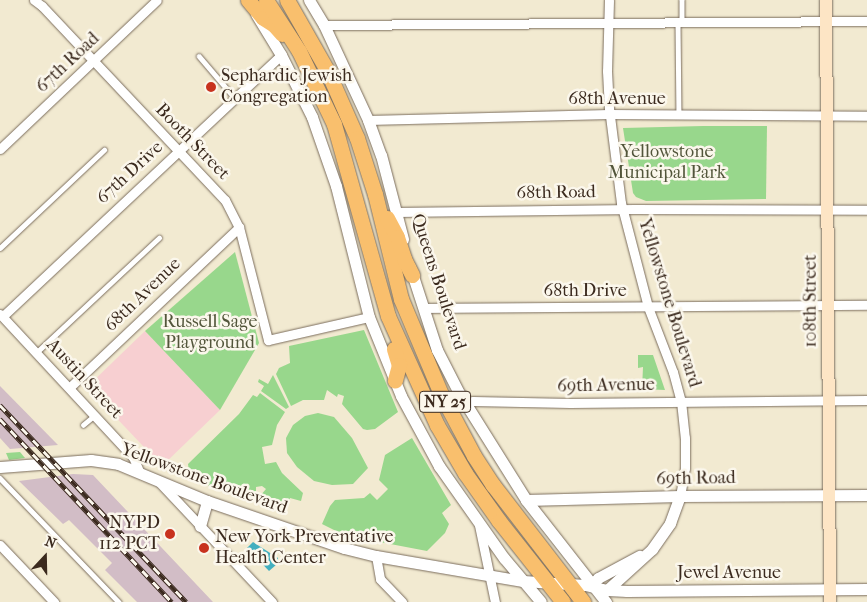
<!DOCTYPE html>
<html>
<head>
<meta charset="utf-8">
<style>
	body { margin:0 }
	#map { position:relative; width:867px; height:602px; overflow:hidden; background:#f2ead1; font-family:"IM FELL French Canon",serif }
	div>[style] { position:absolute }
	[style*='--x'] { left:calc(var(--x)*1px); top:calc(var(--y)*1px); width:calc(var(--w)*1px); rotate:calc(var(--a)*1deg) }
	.built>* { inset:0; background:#f7cfd1 }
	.industrial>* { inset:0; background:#d2bdc6 }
	.green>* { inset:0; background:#98d78c }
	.water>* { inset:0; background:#42afbf }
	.roads { filter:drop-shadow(0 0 1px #7b6d5d) drop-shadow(0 0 1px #7b6d5d) }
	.service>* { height:4.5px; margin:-2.25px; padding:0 2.25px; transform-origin:2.25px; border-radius:2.25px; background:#fff }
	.minor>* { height:9px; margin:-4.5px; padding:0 4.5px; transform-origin:4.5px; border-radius:4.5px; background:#fff }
	.tertiary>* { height:11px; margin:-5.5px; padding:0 5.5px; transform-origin:5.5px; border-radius:5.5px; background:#fff }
	.secondary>* { height:12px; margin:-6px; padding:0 6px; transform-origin:6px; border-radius:6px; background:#fde5c5 }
	.primary>* { height:15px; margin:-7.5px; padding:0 7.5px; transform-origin:7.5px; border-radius:7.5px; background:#f9bf6d }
	.rail>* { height:4.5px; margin-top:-2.25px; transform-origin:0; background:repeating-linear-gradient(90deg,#fbf7ec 0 8px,#3b2a1e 0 16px); box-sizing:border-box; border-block:1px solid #3b2a1e }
	.dots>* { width:14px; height:14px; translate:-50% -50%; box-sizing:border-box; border:2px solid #fbf7ec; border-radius:50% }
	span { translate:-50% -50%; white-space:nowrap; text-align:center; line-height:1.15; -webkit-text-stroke:5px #fbf7ec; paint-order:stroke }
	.shield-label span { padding:1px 4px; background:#fbf7ec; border:1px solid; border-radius:4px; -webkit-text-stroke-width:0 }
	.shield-label { font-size:16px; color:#3b2a1e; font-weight:700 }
	.street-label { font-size:18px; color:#3b2a1e }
	.poi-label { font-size:18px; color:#3b2a1e }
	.left { translate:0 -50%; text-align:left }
	.right { translate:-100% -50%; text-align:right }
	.park-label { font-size:18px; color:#52553a }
	.north { position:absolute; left:20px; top:532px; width:50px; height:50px; -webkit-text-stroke:4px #fbf7ec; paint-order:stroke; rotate:21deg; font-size:14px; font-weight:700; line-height:20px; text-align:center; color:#3b2a1e }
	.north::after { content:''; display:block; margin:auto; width:18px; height:22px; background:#3b2a1e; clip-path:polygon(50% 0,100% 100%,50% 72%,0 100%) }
</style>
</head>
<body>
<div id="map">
	<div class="built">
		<div style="clip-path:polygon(145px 331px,220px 410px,162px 466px,87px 387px)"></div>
	</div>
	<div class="industrial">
		<div style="clip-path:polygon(0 386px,58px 445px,10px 449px,0 438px)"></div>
		<div style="clip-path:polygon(73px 474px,93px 475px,213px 602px,137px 602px,105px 570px,112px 563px,69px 520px,63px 524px,19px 481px)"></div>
	</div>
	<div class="green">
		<div style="clip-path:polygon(703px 126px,767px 126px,766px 199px,646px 201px,636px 197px,633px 193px,623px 128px)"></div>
		<div style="clip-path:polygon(235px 252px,259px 343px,220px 410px,145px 331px)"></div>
		<div style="clip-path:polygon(364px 330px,398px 412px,375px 429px,367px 430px,363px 429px,342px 404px,344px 396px,338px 394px,337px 397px,327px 390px,324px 400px,303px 400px,291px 406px,276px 374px,279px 368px,290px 363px,289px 346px)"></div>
		<div style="clip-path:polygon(638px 355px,653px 355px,665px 390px,642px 389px,643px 367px,638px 368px)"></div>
		<div style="clip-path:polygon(273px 375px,289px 407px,286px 409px,261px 391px,264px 386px,258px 382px,259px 379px,268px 384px)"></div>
		<div style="clip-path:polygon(260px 393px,285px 412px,277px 425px,272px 445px,262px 447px,265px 464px,276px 462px,282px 473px,303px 493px,301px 501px,290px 498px,285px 513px,263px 506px,264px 501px,260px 496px,266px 489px,262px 486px,256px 487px,256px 492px,250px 494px,248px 499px,190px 479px,188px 464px,239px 414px,253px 395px,257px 397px)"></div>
		<div style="clip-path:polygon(318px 413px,334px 417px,352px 438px,368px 468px,353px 484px,332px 485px,314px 481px,297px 467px,287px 453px,286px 438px,293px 425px,305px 416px)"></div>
		<div style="clip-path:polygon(412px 438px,451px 505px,442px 513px,449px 524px,445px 533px,427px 551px,364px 539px,340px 533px,322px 524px,330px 506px,335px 500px,364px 498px,370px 493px,377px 500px,388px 489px,379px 480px,385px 455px)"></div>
		<div style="clip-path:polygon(20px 452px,25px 458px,9px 460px,6px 453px)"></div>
	</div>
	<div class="water">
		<div style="clip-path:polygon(253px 542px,278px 558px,276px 565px,269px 571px,247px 548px)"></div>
	</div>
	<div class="roads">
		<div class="service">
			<div style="--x:682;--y:0;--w:22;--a:90"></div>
			<div style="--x:678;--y:22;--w:93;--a:89.4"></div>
			<div style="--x:199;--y:56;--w:54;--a:49.5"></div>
			<div style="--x:0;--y:248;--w:143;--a:-43.3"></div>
			<div style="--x:37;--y:352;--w:167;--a:-43.1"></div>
			<div style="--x:83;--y:425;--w:16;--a:-40"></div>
			<div style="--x:0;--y:478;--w:172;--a:46.2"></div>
		</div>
		<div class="minor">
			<div style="--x:34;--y:0;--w:10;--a:37"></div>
			<div style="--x:42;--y:6;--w:267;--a:46.7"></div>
			<div style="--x:225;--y:200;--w:30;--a:63"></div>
			<div style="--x:239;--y:227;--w:117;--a:75.6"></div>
			<div style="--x:268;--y:340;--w:104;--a:-12.8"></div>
			<div style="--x:609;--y:0;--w:71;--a:91.6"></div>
			<div style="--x:607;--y:71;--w:37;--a:87"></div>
			<div style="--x:609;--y:108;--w:96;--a:82.8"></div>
			<div style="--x:621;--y:203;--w:107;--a:75.4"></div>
			<div style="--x:648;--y:307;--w:70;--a:69"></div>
			<div style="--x:673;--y:372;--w:30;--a:75"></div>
			<div style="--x:681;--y:401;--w:37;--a:84"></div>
			<div style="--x:685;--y:438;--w:30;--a:90"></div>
			<div style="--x:685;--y:468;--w:28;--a:100"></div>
			<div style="--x:324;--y:25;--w:543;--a:-0.42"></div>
			<div style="--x:368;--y:120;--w:241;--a:-1.4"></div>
			<div style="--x:609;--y:114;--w:258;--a:0.4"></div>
			<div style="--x:0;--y:149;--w:216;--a:-43.5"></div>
			<div style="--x:396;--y:212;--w:238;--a:-0.7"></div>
			<div style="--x:634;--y:209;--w:233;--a:0.2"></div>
			<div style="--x:423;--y:308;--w:444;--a:-0.4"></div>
			<div style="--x:0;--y:314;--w:195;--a:47.1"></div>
			<div style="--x:133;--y:457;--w:15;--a:67"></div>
			<div style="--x:3;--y:316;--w:381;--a:-43.2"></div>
			<div style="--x:70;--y:387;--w:233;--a:-43.4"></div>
			<div style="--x:466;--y:403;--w:7;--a:-16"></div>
			<div style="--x:473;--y:401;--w:97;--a:1.2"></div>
			<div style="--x:570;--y:403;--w:297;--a:-0.6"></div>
			<div style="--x:159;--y:482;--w:165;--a:46.7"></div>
			<div style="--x:479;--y:525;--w:79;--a:78.3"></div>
			<div style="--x:0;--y:545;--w:79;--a:46.5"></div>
			<div style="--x:376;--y:556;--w:23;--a:80"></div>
			<div style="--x:380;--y:579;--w:32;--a:46"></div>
		</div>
		<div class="tertiary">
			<div style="--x:309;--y:0;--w:29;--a:59"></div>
			<div style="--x:324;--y:25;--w:105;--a:65.1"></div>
			<div style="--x:368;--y:120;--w:37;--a:70"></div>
			<div style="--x:381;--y:155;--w:87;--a:75.3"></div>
			<div style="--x:256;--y:14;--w:48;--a:58.6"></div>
			<div style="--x:281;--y:55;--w:69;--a:63.4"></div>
			<div style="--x:312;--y:117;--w:73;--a:70.8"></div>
			<div style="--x:336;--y:186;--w:135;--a:75.9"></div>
			<div style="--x:369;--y:317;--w:85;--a:67.9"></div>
			<div style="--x:401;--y:396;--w:80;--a:61.5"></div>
			<div style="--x:439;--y:466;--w:113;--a:54.8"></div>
			<div style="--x:504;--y:558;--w:57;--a:49.9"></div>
			<div style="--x:410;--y:267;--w:87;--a:72"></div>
			<div style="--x:437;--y:350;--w:48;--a:62.9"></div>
			<div style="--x:459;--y:393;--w:126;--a:57.9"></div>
			<div style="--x:526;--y:500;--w:130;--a:51.9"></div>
			<div style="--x:0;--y:467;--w:91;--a:-4.4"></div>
			<div style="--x:91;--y:460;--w:27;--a:8"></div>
			<div style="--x:118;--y:464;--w:96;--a:22.6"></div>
			<div style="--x:207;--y:501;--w:145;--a:18.9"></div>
			<div style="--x:344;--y:548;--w:33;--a:14"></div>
			<div style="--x:376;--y:556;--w:149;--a:9.7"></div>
			<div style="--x:523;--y:581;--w:62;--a:3.7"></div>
			<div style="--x:585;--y:585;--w:23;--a:13"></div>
			<div style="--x:607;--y:590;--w:20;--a:3"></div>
			<div style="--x:627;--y:591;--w:240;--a:-0.5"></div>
			<div style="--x:526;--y:500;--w:154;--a:-1.5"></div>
			<div style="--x:680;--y:496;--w:187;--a:-0.3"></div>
			<div style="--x:200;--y:526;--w:26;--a:-74"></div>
			<div style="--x:592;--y:585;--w:9;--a:-49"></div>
			<div style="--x:598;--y:578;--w:47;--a:-28.2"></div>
			<div style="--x:607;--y:590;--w:61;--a:-42.3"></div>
			<div style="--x:652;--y:549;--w:32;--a:-55"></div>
			<div style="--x:670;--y:523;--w:29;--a:-70"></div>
		</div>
		<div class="secondary">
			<div style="--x:826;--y:0;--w:602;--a:89.62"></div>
		</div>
		<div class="primary">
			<div style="--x:248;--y:0;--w:23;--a:50"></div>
			<div style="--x:263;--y:18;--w:13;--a:32"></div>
			<div style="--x:274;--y:25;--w:12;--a:48"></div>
			<div style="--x:266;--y:0;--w:61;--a:57.1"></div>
			<div style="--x:299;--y:51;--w:81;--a:64.4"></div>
			<div style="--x:334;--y:124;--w:199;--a:74.3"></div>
			<div style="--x:388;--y:316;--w:120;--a:65.8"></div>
			<div style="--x:437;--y:425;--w:56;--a:59.7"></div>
			<div style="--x:465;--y:473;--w:59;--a:54.7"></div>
			<div style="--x:499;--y:521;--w:103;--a:51.7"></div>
			<div style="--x:287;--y:0;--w:81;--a:60.3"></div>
			<div style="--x:327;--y:70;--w:74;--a:66.2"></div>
			<div style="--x:357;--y:138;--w:59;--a:72.2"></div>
			<div style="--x:375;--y:194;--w:108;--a:76.1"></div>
			<div style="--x:401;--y:299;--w:103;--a:67.2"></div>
			<div style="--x:441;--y:394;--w:70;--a:62"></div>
			<div style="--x:474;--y:456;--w:35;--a:57"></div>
			<div style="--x:493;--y:485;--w:148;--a:52.4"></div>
			<div style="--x:387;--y:218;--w:21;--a:62"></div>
			<div style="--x:397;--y:237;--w:23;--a:72"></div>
			<div style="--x:404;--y:259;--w:18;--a:63"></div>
			<div style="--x:394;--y:349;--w:17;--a:73"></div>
			<div style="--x:399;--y:365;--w:16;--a:105"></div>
		</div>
	</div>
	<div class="rail">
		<div style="--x:0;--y:405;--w:271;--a:46.6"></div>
		<div style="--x:0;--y:419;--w:251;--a:46.8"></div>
	</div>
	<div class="dots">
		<div style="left:211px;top:87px;background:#c8321e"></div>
		<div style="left:170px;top:534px;background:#c8321e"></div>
		<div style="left:204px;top:548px;background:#c8321e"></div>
	</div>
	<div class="shield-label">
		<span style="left:445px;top:402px">NY 25</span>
	</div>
	<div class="street-label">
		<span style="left:68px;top:63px;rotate:-43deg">67th Road</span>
		<span style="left:617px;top:99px">68th Avenue</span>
		<span style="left:192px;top:142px;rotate:46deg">Booth Street</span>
		<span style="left:130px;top:173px;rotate:-43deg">67th Drive</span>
		<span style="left:556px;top:193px;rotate:-1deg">68th Road</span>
		<span style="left:438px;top:282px;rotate:72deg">Queens Boulevard</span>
		<span style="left:585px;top:291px">68th Drive</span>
		<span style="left:143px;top:295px;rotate:-44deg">68th Avenue</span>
		<span style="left:811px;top:301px;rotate:-90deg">108th Street</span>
		<span style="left:669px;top:303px;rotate:73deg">Yellowstone Boulevard</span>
		<span style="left:84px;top:379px;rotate:47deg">Austin Street</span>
		<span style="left:606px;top:386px;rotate:-1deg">69th Avenue</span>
		<span style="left:204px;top:479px;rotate:20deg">Yellowstone Boulevard</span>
		<span style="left:696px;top:479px;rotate:-1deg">69th Road</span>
		<span style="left:729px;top:573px">Jewel Avenue</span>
	</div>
	<div class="poi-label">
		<span class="left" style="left:221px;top:87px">Sephardic Jewish<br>Congregation</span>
		<span class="right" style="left:160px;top:534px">NYPD<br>112 PCT</span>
		<span class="left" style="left:215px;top:548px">New York Preventative<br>Health Center</span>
	</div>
	<div class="park-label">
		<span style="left:667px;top:163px">Yellowstone<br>Municipal Park</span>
		<span style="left:210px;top:333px">Russell Sage<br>Playground</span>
	</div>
	<div class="north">N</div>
</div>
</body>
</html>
